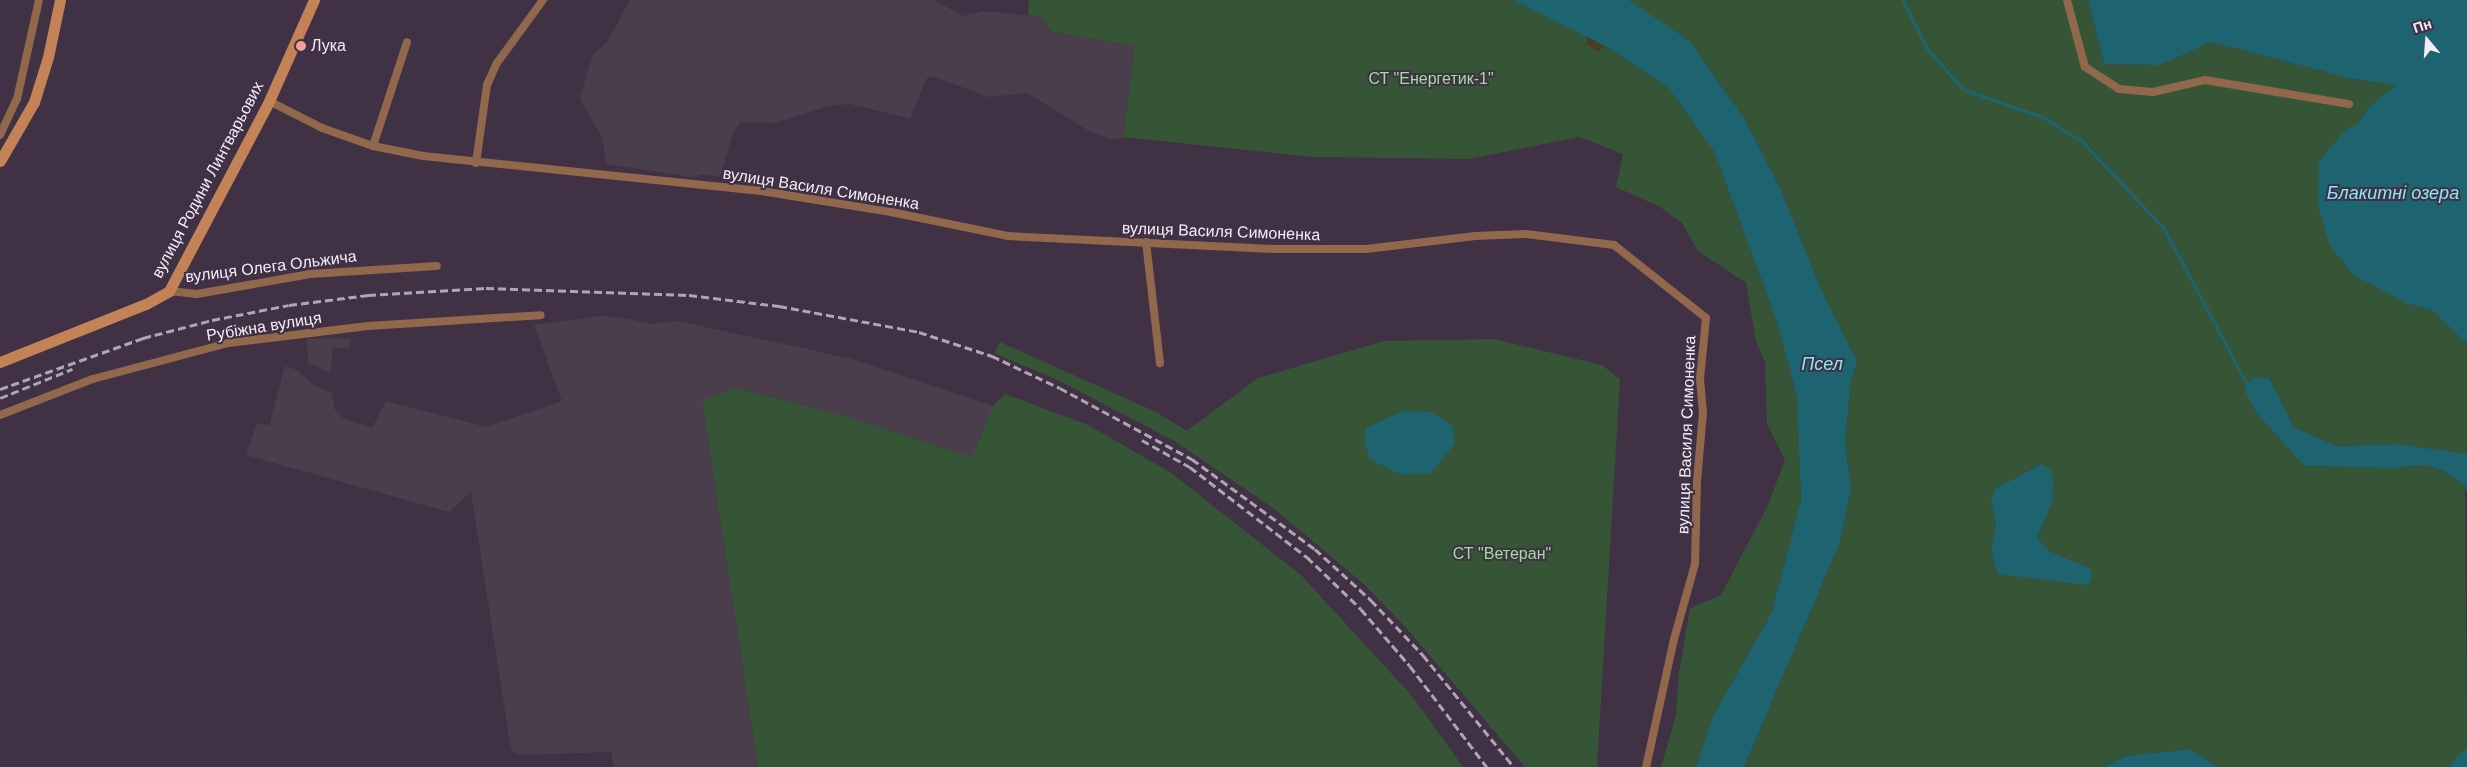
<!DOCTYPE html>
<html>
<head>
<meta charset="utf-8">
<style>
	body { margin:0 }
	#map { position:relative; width:2467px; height:767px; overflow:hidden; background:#403144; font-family:Arial,sans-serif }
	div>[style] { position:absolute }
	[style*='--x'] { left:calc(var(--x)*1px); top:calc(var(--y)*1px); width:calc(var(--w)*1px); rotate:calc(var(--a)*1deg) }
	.industrial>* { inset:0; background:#4a3e4c }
	.green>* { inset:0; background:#365537 }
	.sand>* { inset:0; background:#473f1e }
	.water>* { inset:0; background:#1e6470 }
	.stream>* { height:2.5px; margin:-1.25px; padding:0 1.25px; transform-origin:1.25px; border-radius:1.25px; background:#1e6470 }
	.street>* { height:8px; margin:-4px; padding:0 4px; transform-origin:4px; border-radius:4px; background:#92684d }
	.secondary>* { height:11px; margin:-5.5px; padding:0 5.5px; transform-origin:5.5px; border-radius:5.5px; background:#c48257 }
	.rail>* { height:2.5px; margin-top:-1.25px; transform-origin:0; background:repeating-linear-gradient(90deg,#b0a5b3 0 8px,transparent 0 12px) }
	.dots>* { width:14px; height:14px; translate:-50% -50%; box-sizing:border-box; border:2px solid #403144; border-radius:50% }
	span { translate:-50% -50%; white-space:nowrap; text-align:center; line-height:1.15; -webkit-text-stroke:4px #403144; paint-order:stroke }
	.poi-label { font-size:16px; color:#f5ecf8 }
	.left { translate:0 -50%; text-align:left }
	.park-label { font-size:16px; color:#9be19c }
	.street-label { font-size:16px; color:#f5ecf8 }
	.water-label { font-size:18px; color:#88e8fa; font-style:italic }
	.north { position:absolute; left:2402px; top:15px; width:50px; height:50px; -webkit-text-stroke:4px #403144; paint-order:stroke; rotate:342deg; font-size:14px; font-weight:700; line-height:20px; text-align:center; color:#f5ecf8 }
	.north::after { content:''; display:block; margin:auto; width:18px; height:22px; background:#f5ecf8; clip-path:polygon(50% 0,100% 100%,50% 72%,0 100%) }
</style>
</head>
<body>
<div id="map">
	<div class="industrial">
		<div style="clip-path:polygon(630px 0,934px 0,963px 16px,984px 11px,1041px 17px,1052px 32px,1135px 46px,1123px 137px,1115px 140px,1089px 131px,1027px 93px,989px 97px,932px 76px,926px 79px,910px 119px,850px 104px,829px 106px,775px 123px,741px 122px,733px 134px,720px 177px,704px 174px,692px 177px,606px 164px,602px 137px,580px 99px,592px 56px,607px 42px)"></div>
		<div style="clip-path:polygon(600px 316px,626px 318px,650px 324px,678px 321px,852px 359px,993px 406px,972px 457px,845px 416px,737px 388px,702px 400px,758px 767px,613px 767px,612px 752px,518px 755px,511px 750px,471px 492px,449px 512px,246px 455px,257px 423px,269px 426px,285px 366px,297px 370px,315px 386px,332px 393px,335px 410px,343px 418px,372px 428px,386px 401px,486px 427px,562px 401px,534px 325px)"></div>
		<div style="clip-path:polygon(351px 338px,349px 348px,332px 348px,331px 373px,308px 363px,307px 339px)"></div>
	</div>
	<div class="green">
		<div style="clip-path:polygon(1029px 0,1513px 0,1588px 37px,1587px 44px,1598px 51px,1605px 46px,1667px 86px,1715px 153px,1778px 325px,1797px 397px,1801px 500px,1772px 612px,1713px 716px,1696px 767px,1661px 767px,1676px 715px,1679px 673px,1690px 608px,1721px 595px,1768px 505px,1785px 460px,1767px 424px,1765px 362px,1756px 342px,1746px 283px,1698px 251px,1682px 223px,1660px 207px,1616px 187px,1623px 154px,1579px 137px,1469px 159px,1313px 157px,1123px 137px,1135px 46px,1052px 32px,1041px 17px,1028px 15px)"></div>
		<div style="clip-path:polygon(evenodd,1629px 0,2088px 0,2104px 64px,2160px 65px,2211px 42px,2353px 79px,2397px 85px,2368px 108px,2357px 125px,2347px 129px,2408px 304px,2432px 310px,2467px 344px,2467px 454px,2399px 444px,2336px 446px,2294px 427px,2270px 379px,2268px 425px,2304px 466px,2394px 468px,2425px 465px,2444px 471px,2465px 486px,2467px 748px,2450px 767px,2218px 767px,2190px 749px,2126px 756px,2105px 767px,1744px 767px,1839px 545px,1851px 489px,1845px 441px,1851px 380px,1857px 361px,1820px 287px,1781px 190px,1745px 120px,1690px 41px,1629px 0,2040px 464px,2052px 504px,2037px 537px,2049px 551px,2090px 568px,2035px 577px,1997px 574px,1991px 548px,1996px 524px,1996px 488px,2040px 464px)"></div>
		<div style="clip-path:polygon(1494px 339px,1602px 365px,1620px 379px,1597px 767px,1525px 767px,1408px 630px,1365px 585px,1277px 511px,1176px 442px,1060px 381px,994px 353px,1000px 342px,1156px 412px,1187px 431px,1258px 378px,1384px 341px)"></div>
		<div style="clip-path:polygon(737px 388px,845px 416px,972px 457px,993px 406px,1005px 394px,1088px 425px,1170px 472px,1301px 575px,1412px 696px,1463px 767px,758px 767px,702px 400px)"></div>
	</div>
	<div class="sand">
		<div style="clip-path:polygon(1588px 37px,1605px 46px,1598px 51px,1587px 44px)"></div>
	</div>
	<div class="water">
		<div style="clip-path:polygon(1513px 0,1629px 0,1690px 41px,1745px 120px,1781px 190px,1820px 287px,1857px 361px,1851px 380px,1845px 441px,1851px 489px,1839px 545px,1744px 767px,1696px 767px,1713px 716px,1772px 612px,1801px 500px,1797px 397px,1778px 325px,1715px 153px,1667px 86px,1605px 46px)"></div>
		<div style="clip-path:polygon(2088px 0,2467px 0,2467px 344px,2432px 310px,2408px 304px,2352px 274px,2330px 245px,2318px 206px,2319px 162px,2347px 128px,2357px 125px,2368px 108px,2396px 85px,2353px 79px,2211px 42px,2160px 65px,2104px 64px)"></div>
		<div style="clip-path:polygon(2254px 377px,2270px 379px,2294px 427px,2336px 446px,2399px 444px,2467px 454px,2467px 493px,2465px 486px,2444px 471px,2425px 465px,2394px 468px,2304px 466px,2257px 413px,2244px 389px)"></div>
		<div style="clip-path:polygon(1403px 411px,1430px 412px,1452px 425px,1455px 443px,1430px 474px,1400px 474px,1370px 459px,1364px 441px,1366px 428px)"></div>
		<div style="clip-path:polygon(2041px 464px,2050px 469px,2053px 478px,2052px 504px,2037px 537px,2049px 551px,2090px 568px,2092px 576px,2088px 585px,1997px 574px,1991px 548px,1996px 524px,1991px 501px,1996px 488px)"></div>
		<div style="clip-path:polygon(2467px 748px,2467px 767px,2450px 767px,2450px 764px)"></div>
		<div style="clip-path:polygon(2190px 749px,2218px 767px,2105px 767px,2126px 756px)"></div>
	</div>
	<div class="stream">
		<div style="--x:1903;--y:0;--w:54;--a:63.4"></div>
		<div style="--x:1927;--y:48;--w:55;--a:48.7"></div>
		<div style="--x:1963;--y:89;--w:87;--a:19.5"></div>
		<div style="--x:2045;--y:118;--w:44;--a:31.9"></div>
		<div style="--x:2082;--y:141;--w:120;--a:46.7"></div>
		<div style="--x:2164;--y:228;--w:180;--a:61.9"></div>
	</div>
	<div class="street">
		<div style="--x:2067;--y:0;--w:69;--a:75"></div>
		<div style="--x:2085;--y:67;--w:40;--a:32.9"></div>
		<div style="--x:2119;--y:89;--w:34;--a:5"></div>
		<div style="--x:2153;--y:92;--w:53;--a:-13"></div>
		<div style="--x:2205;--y:80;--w:146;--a:9.5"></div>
		<div style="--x:269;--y:101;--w:59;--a:27"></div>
		<div style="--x:322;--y:128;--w:54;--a:19.4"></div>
		<div style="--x:373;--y:146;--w:51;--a:11.3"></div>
		<div style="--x:423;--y:156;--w:340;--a:5.9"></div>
		<div style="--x:761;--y:191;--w:132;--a:9.2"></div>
		<div style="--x:891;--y:212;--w:119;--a:11.6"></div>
		<div style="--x:1008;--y:236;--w:267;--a:2.8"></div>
		<div style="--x:1275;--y:249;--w:91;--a:0"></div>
		<div style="--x:1366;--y:249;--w:110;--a:-6.8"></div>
		<div style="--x:1475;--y:236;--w:51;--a:-2.2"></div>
		<div style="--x:1526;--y:234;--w:89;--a:7.1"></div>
		<div style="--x:1614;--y:245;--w:117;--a:38.4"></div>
		<div style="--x:1706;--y:318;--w:61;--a:95.6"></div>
		<div style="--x:1700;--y:379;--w:33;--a:85"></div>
		<div style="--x:1703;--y:412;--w:70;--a:94.9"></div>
		<div style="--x:1697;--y:482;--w:82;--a:91.4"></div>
		<div style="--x:1695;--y:564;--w:78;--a:105.6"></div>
		<div style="--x:1674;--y:639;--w:131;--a:102.3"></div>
		<div style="--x:0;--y:135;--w:40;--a:-65"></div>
		<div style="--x:17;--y:99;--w:101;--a:-77.5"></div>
		<div style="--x:373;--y:146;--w:109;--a:-71.9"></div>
		<div style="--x:476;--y:163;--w:79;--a:-82"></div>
		<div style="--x:487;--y:85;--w:24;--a:-66"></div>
		<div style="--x:497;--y:63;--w:78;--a:-53.9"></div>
		<div style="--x:1146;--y:242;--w:122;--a:83.4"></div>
		<div style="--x:169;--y:291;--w:28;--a:6"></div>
		<div style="--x:197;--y:294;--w:115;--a:-10"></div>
		<div style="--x:310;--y:274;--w:127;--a:-3.6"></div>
		<div style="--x:0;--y:415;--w:100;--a:-21.2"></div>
		<div style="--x:93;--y:379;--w:140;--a:-14.9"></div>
		<div style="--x:228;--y:343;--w:141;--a:-6.9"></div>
		<div style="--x:368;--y:326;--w:173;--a:-3.6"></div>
	</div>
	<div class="secondary">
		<div style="--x:0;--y:161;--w:68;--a:-60"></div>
		<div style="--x:34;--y:102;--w:47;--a:-72.7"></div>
		<div style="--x:48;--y:57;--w:58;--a:-78.1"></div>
		<div style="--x:0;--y:362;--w:157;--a:-21.7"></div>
		<div style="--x:146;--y:304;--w:26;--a:-29"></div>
		<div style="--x:169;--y:291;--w:215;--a:-62.2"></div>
		<div style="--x:269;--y:101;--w:111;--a:-66"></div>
	</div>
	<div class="rail">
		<div style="--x:0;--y:389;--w:152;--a:-19.6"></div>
		<div style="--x:143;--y:338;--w:71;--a:-14.6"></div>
		<div style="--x:212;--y:320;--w:78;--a:-11"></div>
		<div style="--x:289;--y:305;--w:80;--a:-7.2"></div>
		<div style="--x:368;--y:295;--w:118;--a:-3.4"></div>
		<div style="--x:486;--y:288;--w:203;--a:2"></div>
		<div style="--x:689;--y:295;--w:91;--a:7"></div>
		<div style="--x:779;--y:306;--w:142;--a:10.5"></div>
		<div style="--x:919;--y:332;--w:77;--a:18.2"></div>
		<div style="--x:992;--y:356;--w:75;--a:25.2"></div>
		<div style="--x:1060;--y:388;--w:150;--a:28.3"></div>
		<div style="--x:1192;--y:459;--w:152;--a:36.2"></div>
		<div style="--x:1315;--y:549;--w:76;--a:42.3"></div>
		<div style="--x:1371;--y:600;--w:76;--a:46.6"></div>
		<div style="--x:1423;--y:655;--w:144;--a:50.9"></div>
		<div style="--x:0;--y:398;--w:78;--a:-21.9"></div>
		<div style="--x:1142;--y:440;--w:55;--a:29.4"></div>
		<div style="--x:1190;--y:467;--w:148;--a:37.6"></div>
		<div style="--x:1307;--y:557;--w:75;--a:43.9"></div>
		<div style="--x:1361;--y:609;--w:75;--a:49.3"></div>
		<div style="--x:1410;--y:666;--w:127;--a:52.7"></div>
	</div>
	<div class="dots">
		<div style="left:301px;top:46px;background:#f59c94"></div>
	</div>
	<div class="poi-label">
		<span class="left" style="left:311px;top:46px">Лука</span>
	</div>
	<div class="park-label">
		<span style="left:1431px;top:79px">СТ "Енергетик-1"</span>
		<span style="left:1502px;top:554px">СТ "Ветеран"</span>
	</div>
	<div class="street-label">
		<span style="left:208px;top:180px;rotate:-62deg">вулиця Родини Линтварьових</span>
		<span style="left:821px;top:189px;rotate:9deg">вулиця Василя Симоненка</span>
		<span style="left:1221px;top:232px;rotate:2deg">вулиця Василя Симоненка</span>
		<span style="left:271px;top:267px;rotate:-7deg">вулиця Олега Ольжича</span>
		<span style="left:264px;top:327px;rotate:-9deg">Рубіжна вулиця</span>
		<span style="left:1687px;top:435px;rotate:-88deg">вулиця Василя Симоненка</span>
	</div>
	<div class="water-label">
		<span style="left:2393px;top:193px">Блакитні озера</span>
		<span style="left:1822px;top:364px">Псел</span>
	</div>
	<div class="north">Пн</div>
</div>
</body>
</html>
